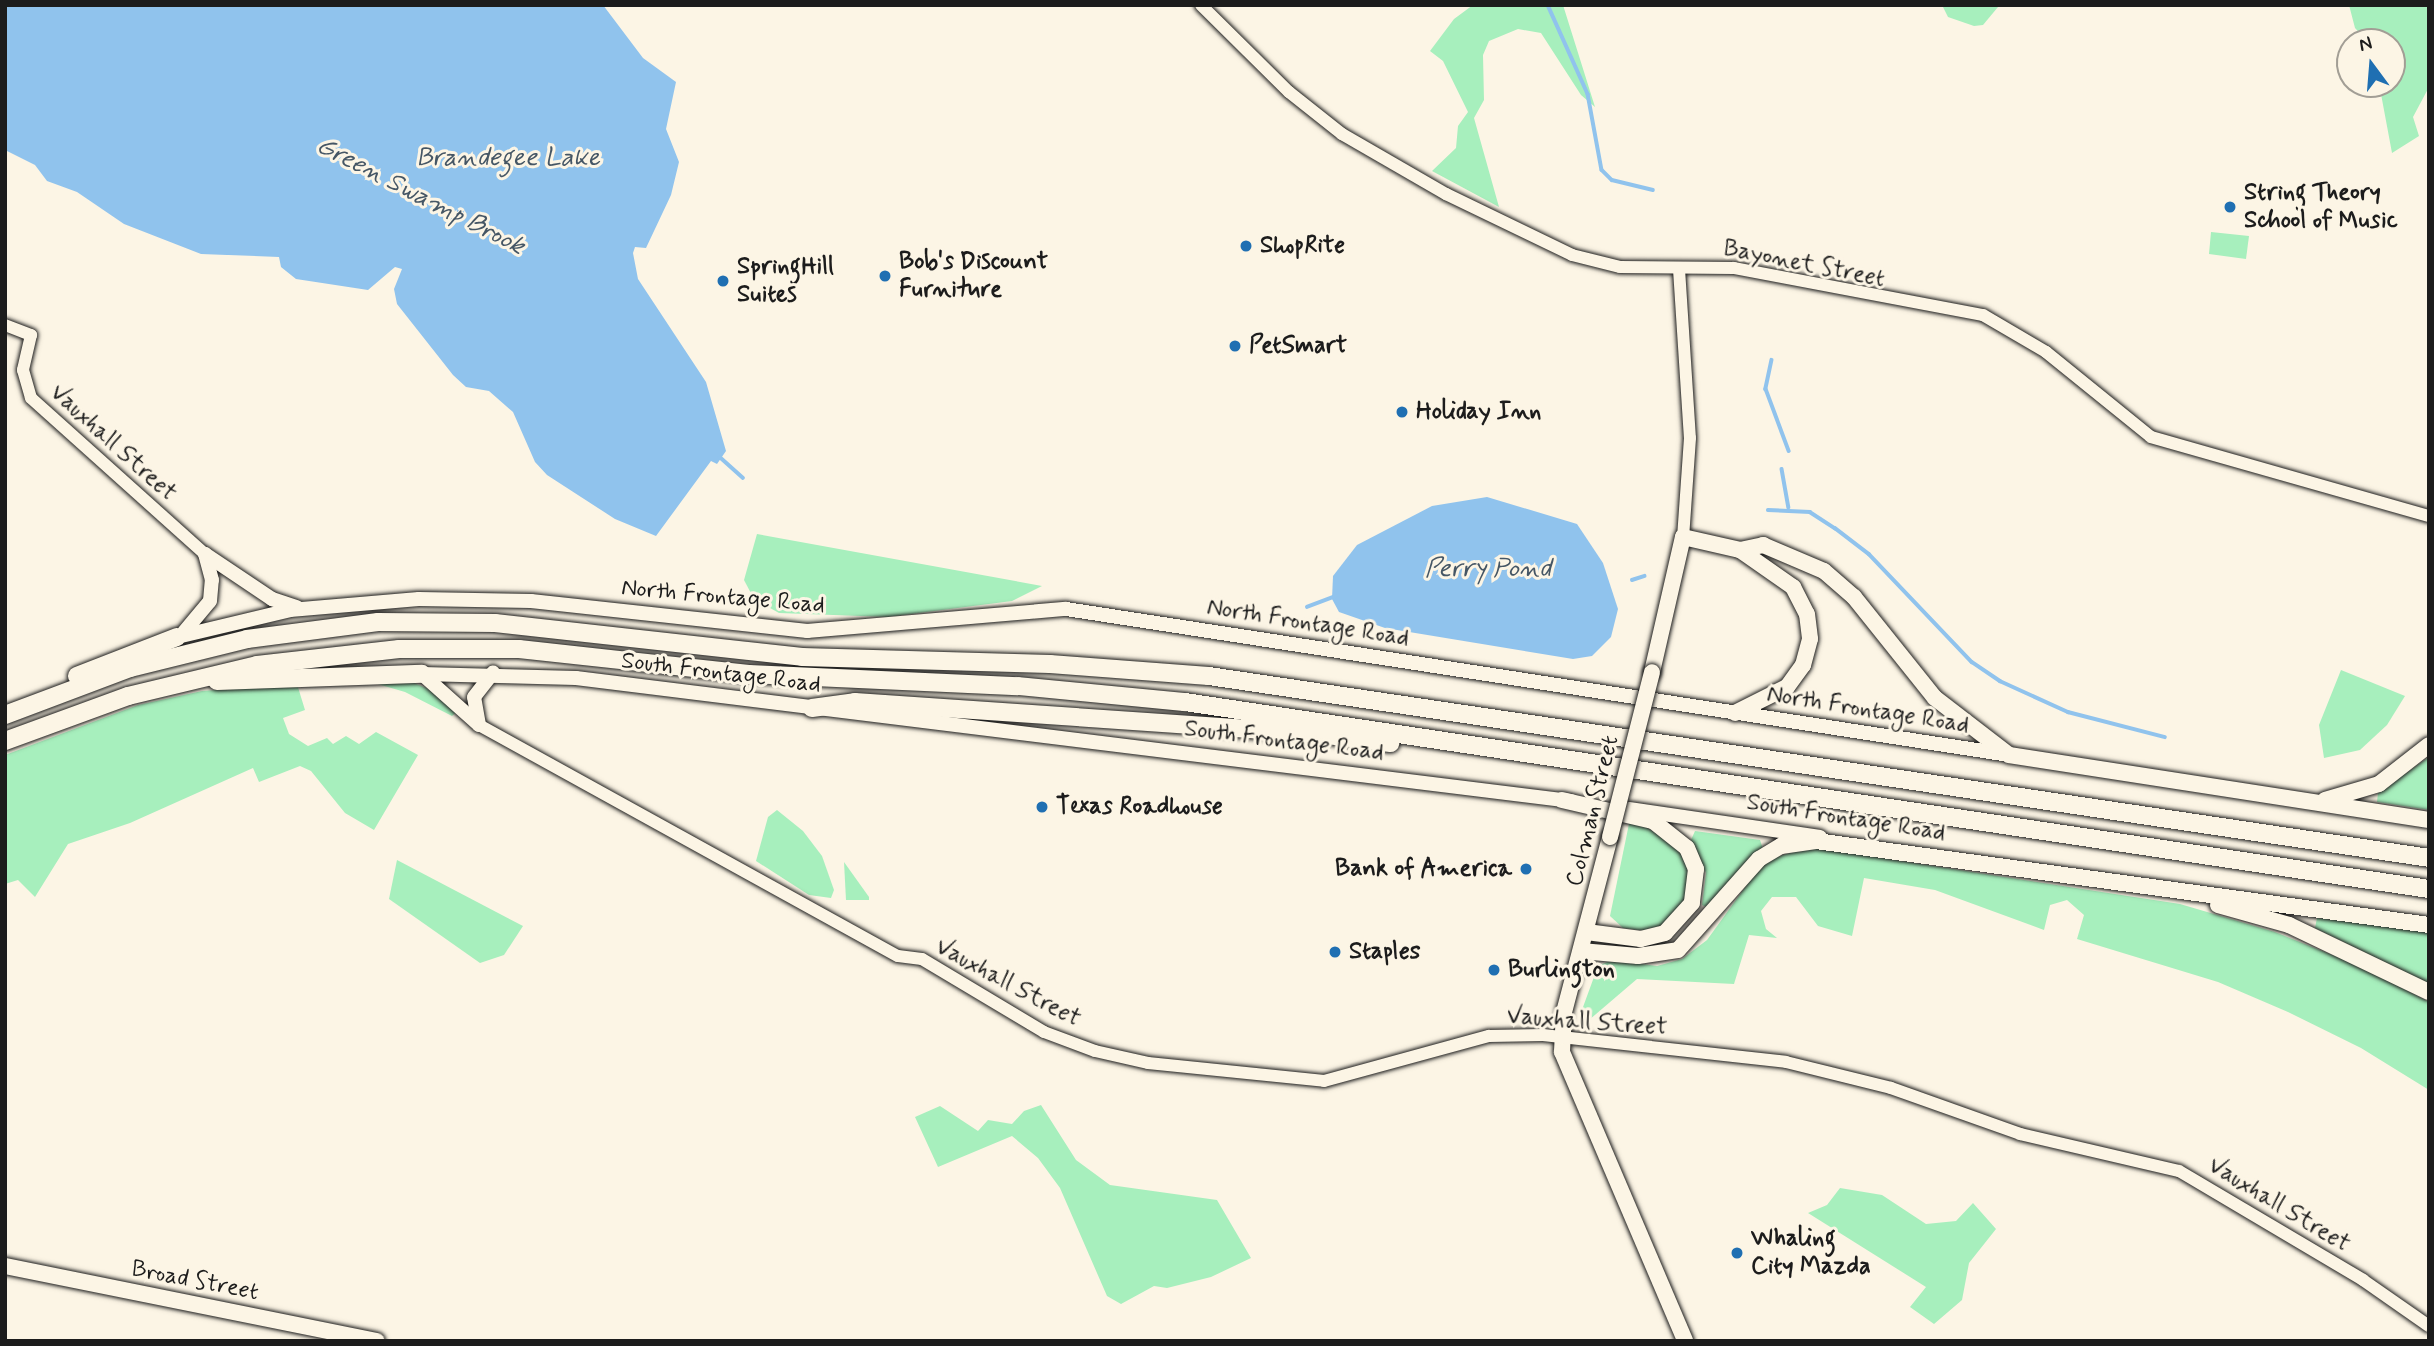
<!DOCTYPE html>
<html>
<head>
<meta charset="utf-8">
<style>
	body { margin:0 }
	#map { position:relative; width:2434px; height:1346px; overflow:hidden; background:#fcf5e5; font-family:Mynerve,sans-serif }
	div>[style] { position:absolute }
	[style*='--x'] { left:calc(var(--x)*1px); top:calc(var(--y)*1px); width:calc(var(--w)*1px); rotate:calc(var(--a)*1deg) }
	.green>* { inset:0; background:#a7efbd }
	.water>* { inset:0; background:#90c3ed }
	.stream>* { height:3.5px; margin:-1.75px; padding:0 1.75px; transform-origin:1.75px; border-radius:1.75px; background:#90c3ed }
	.roads { filter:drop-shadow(0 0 2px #1c1c1c) drop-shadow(0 0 2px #1c1c1c) }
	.tertiary>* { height:12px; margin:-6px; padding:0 6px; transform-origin:6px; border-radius:6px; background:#fcf5e5 }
	.secondary>* { height:14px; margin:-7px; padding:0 7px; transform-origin:7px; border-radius:7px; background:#fcf5e5 }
	.primary>* { height:16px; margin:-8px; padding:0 8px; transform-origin:8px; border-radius:8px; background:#fcf5e5 }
	.motorway>* { height:18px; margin:-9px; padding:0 9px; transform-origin:9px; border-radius:9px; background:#fcf5e5 }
	.bridges { filter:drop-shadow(0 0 2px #1c1c1c) drop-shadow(0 0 2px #1c1c1c) }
	.primary-bridge>* { height:16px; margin:-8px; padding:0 8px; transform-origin:8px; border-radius:8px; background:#fcf5e5 }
	.dots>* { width:19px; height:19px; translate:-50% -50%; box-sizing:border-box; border:4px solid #fcf5e5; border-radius:50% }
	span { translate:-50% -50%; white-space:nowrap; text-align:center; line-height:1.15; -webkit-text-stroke:6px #fcf5e5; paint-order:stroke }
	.poi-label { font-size:24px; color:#1c1c1c; font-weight:700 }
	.left { translate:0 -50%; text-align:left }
	.right { translate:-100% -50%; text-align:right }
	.street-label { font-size:24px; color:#1c1c1c }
	.water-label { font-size:26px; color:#455665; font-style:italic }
	.frame { position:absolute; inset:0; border:7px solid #1c1c1c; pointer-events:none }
	.north { position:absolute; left:2336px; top:28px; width:70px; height:70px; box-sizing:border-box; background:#fcf5e5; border:2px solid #a29e95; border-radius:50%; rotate:344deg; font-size:19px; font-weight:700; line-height:28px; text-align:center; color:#1c1c1c }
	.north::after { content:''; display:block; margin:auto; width:24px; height:32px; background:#1f6fb2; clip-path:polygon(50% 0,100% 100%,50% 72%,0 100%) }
</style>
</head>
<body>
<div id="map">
	<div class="green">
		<div style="clip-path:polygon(1473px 5px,1563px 5px,1595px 107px,1581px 95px,1541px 33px,1518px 29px,1489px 41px,1483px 55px,1484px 100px,1474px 118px,1499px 207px,1432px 171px,1456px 148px,1458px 126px,1468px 112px,1443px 61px,1430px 51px,1454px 19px)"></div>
		<div style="clip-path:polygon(1942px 5px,1997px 5px,1998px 7px,1983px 25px,1974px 26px,1948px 17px)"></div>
		<div style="clip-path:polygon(2349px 5px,2429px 5px,2429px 87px,2413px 117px,2419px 136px,2392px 153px,2381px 94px,2385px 84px,2392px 84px,2392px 42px,2368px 42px,2355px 28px)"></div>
		<div style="clip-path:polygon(2211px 232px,2249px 236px,2246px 259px,2209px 254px)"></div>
		<div style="clip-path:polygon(757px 534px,1042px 586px,1012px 601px,888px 617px,779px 613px,754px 599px,744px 580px)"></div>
		<div style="clip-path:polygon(2341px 670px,2405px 696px,2387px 725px,2360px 750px,2324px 758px,2319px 725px)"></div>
		<div style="clip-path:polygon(364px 680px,409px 681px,429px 689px,457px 712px,452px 716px,405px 692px)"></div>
		<div style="clip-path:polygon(297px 684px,305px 710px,283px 718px,289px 734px,308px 746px,327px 738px,333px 744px,346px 736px,359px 744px,376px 732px,418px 755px,374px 830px,345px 813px,311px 771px,300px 766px,259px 782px,253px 768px,130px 823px,68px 844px,35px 897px,18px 880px,5px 884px,5px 755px,138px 705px,202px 691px)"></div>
		<div style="clip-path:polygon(2429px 757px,2429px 810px,2377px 802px,2378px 793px)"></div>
		<div style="clip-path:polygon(777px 810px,803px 831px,822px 856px,834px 890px,831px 898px,809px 895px,756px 861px,768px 817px)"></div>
		<div style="clip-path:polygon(1630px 819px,1672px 841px,1688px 862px,1691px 892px,1664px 926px,1646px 931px,1623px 928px,1610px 916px)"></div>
		<div style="clip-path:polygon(1695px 831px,1760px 840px,1763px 849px,1711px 909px,1702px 905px,1706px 873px,1691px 840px)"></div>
		<div style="clip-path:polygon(1810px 847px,2180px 904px,2275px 932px,2360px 966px,2429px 1002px,2429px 1090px,2361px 1048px,2288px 1012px,2218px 982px,2077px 939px,2084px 915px,2067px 900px,2050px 905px,2044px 930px,1935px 890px,1864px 878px,1852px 936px,1818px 926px,1796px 897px,1772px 897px,1761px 911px,1766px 929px,1777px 938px,1749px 935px,1734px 984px,1637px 979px,1582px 1026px,1579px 1018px,1598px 966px,1612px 960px,1657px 966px,1682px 959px,1707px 940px,1759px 868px,1776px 857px)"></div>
		<div style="clip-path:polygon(397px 860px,523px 926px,504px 955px,480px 963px,389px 899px)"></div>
		<div style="clip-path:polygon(844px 862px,869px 897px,869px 900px,846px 900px)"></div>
		<div style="clip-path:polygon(2317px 918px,2429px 931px,2429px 984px,2315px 928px)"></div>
		<div style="clip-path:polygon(1041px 1105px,1076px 1160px,1110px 1185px,1217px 1200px,1251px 1258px,1211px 1277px,1167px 1288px,1154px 1286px,1121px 1304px,1107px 1296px,1060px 1188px,1038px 1158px,1012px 1136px,938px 1167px,915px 1117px,940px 1106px,978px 1131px,988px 1120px,1012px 1124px,1024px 1111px)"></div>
		<div style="clip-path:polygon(1840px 1188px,1882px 1195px,1926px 1224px,1956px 1221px,1973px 1203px,1996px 1229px,1969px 1263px,1962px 1300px,1934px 1324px,1910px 1307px,1926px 1287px,1808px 1213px,1827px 1205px)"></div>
	</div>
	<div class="water">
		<div style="clip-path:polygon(5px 5px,603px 5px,643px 58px,676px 82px,666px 129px,679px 162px,671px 195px,646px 248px,635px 247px,633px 253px,638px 279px,706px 382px,726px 451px,717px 464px,711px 461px,656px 536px,615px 519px,547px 475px,535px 462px,513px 412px,489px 391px,466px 387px,453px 375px,397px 304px,394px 289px,402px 269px,395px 267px,368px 290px,296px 279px,281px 267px,279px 257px,201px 254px,124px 224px,77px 192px,47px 181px,35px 165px,5px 150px)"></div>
		<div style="clip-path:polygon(1487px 497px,1577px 524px,1603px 563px,1618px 609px,1611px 637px,1592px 656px,1573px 659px,1385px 628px,1339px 612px,1332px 599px,1333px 576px,1357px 545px,1432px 506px)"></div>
	</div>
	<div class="stream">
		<div style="--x:1548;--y:5;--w:98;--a:65.8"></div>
		<div style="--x:1588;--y:94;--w:77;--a:79.6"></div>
		<div style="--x:1602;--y:170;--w:14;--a:45"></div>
		<div style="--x:1612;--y:180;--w:42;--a:13.7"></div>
		<div style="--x:1772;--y:360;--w:30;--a:102"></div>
		<div style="--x:1766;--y:389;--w:66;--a:69.6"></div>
		<div style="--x:720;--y:457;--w:31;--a:42"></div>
		<div style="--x:1782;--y:469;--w:39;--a:80"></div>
		<div style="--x:1768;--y:510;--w:42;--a:2.7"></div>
		<div style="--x:1810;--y:512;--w:30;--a:33"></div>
		<div style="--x:1835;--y:528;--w:43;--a:37.4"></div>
		<div style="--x:1869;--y:554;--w:149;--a:46.4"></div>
		<div style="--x:1972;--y:662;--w:34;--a:34"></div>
		<div style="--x:2000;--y:681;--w:75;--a:24.5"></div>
		<div style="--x:2068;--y:712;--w:100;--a:14.5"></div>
		<div style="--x:1632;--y:580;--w:13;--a:-18"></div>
		<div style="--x:1307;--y:607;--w:30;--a:-21"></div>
	</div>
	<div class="roads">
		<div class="tertiary">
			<div style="--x:1201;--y:5;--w:124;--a:44.7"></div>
			<div style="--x:1289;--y:92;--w:68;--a:38.4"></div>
			<div style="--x:1342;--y:134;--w:120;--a:30"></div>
			<div style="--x:1446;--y:194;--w:140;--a:25.8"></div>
			<div style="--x:1572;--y:255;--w:49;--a:14"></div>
			<div style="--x:1620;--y:267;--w:114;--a:0.5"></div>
			<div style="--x:1734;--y:268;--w:253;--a:10.7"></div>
			<div style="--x:1983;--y:315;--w:73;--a:30.4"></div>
			<div style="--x:2046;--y:352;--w:135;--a:39"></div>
			<div style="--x:2151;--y:437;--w:289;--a:15.9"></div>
			<div style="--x:1679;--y:269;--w:169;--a:86.3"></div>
			<div style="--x:1690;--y:438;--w:99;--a:94"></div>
			<div style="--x:5;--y:325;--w:28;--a:21"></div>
			<div style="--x:31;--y:335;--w:36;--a:103"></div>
			<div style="--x:23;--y:370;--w:29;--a:74"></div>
			<div style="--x:31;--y:398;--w:234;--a:41.9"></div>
			<div style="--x:479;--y:725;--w:478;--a:28.9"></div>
			<div style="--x:898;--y:956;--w:24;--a:7"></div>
			<div style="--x:922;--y:959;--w:142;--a:30.9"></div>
			<div style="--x:1044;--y:1032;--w:54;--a:20.4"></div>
			<div style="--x:1095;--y:1051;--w:54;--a:12.8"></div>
			<div style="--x:1148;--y:1063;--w:177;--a:5.8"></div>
			<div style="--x:1324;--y:1081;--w:171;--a:-15.3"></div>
			<div style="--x:1489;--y:1036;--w:54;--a:-1.1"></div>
			<div style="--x:1543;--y:1035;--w:244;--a:6.3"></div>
			<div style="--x:1786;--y:1062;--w:108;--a:13.9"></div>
			<div style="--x:1891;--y:1088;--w:137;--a:19.6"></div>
			<div style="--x:2020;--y:1134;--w:163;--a:13.1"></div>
			<div style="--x:2179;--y:1171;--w:214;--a:30.6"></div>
			<div style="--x:2363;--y:1280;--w:80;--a:34.9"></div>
		</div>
		<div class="secondary">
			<div style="--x:205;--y:554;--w:81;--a:33.9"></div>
			<div style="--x:272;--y:599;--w:26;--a:18"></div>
			<div style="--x:184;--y:632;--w:40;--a:-50"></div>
			<div style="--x:210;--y:601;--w:21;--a:-85"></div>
			<div style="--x:212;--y:580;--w:27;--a:-105"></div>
			<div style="--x:177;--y:637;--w:116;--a:-13.4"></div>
			<div style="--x:290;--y:610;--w:129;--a:-4.9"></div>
			<div style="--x:419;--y:599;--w:112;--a:1"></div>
			<div style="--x:531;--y:601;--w:278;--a:6.2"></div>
			<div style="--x:807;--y:631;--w:260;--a:-4.9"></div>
			<div style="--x:1066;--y:609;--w:954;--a:8.8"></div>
			<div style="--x:422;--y:674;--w:154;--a:1.5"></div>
			<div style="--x:576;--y:678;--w:1003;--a:7.05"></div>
			<div style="--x:422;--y:674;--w:76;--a:41.8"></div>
			<div style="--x:479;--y:725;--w:28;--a:-100"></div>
			<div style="--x:474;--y:697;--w:31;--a:-52"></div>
			<div style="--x:1629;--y:809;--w:193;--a:8.3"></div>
		</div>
		<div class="primary">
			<div style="--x:1740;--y:550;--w:24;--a:-12"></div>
			<div style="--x:1763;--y:545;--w:66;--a:23.1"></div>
			<div style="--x:1824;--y:571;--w:40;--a:41"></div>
			<div style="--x:1854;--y:597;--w:129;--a:51.3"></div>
			<div style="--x:1935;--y:698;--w:93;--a:37.6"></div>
			<div style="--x:2009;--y:755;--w:425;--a:8.8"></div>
			<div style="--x:1652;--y:672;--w:139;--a:-77.1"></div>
			<div style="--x:1683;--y:537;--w:58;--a:12.8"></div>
			<div style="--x:1740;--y:550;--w:65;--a:34.9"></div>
			<div style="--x:1793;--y:587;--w:30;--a:63"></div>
			<div style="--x:1807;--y:614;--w:25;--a:83"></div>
			<div style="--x:1810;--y:639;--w:27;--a:105"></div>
			<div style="--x:1803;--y:665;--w:27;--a:126"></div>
			<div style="--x:1787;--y:687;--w:58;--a:153.4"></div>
			<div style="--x:1562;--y:800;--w:93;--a:13"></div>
			<div style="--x:1653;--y:821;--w:43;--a:38.5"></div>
			<div style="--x:1687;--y:848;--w:23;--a:67"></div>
			<div style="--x:1696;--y:869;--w:34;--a:97"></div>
			<div style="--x:1692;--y:903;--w:40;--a:132"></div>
			<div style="--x:1665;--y:933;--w:25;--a:166"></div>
			<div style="--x:1641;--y:939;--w:55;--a:-172.7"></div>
			<div style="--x:2325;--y:800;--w:56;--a:-16.5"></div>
			<div style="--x:2379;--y:784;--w:63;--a:-38"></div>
			<div style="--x:1610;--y:837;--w:181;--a:104.7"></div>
			<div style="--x:1564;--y:1012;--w:40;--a:92.9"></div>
			<div style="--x:1562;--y:1052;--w:314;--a:66.9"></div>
			<div style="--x:2218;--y:905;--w:74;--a:15.7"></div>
			<div style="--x:2289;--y:925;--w:155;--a:25.6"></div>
			<div style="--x:1581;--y:951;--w:57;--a:5"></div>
			<div style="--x:1638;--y:956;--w:40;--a:-8.5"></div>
			<div style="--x:1678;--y:950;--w:122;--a:-48.3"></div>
			<div style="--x:1759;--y:859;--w:26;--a:-31"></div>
			<div style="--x:1781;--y:846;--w:35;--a:-8"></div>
			<div style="--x:1816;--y:841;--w:619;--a:7.8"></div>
			<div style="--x:5;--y:1266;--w:379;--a:11.4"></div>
		</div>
		<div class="motorway">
			<div style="--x:77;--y:676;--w:107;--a:-21.3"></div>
			<div style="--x:217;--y:681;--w:205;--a:-2"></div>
			<div style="--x:812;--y:708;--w:43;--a:-7.9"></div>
			<div style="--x:855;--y:702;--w:458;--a:3.9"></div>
			<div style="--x:1312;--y:733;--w:79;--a:7.3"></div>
			<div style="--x:5;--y:715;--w:134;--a:-20.6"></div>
			<div style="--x:130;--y:668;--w:121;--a:-13.9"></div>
			<div style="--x:247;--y:639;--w:132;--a:-7.4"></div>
			<div style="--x:378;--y:622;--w:117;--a:0.5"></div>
			<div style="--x:495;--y:623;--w:309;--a:6.3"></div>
			<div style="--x:802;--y:657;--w:248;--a:1.6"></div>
			<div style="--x:1050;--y:664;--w:159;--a:4.3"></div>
			<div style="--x:1209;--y:676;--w:1234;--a:8.48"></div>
			<div style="--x:5;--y:741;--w:131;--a:-20.1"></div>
			<div style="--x:128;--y:696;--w:133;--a:-13.5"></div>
			<div style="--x:257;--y:665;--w:143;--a:-6.4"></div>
			<div style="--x:399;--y:649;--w:120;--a:0"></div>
			<div style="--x:519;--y:649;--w:231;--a:6.2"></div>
			<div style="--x:749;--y:674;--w:269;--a:2.6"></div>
			<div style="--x:1018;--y:686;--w:168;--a:5.5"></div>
			<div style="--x:1185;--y:702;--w:1258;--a:8.55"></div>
		</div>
	</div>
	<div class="bridges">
		<div class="primary-bridge">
			<div style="--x:1610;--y:837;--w:170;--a:-75.7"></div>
		</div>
	</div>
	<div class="dots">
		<div style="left:2230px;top:207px;background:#1f6fb2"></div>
		<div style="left:1246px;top:246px;background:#1f6fb2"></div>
		<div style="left:885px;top:276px;background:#1f6fb2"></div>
		<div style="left:723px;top:281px;background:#1f6fb2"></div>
		<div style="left:1235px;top:346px;background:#1f6fb2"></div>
		<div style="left:1402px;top:412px;background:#1f6fb2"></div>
		<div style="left:1042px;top:807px;background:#1f6fb2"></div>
		<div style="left:1526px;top:869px;background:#1f6fb2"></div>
		<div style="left:1335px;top:952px;background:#1f6fb2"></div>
		<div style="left:1494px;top:970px;background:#1f6fb2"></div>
		<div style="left:1737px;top:1253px;background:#1f6fb2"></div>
	</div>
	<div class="poi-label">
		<span class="left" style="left:2244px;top:207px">String Theory<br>School of Music</span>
		<span class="left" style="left:1260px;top:246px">ShopRite</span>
		<span class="left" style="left:899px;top:276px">Bob's Discount<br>Furniture</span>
		<span class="left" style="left:737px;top:281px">SpringHill<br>Suites</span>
		<span class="left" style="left:1249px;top:346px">PetSmart</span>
		<span class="left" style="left:1416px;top:412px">Holiday Inn</span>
		<span class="left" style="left:1056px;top:807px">Texas Roadhouse</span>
		<span class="right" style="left:1512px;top:869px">Bank of America</span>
		<span class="left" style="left:1349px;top:952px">Staples</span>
		<span class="left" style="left:1508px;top:970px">Burlington</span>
		<span class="left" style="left:1751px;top:1253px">Whaling<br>City Mazda</span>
	</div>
	<div class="street-label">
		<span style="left:1804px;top:264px;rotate:11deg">Bayonet Street</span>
		<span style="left:113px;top:443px;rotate:42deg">Vauxhall Street</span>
		<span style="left:723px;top:597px;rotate:5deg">North Frontage Road</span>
		<span style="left:1308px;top:623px;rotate:9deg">North Frontage Road</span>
		<span style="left:721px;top:673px;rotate:7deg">South Frontage Road</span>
		<span style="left:1868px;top:710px;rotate:9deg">North Frontage Road</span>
		<span style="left:1284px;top:741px;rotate:7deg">South Frontage Road</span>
		<span style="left:1593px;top:811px;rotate:-76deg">Colman Street</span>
		<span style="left:1846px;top:818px;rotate:9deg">South Frontage Road</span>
		<span style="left:1008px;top:983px;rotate:28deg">Vauxhall Street</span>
		<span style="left:1587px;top:1022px;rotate:4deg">Vauxhall Street</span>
		<span style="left:2279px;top:1205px;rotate:31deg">Vauxhall Street</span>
		<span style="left:195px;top:1281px;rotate:11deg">Broad Street</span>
	</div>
	<div class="water-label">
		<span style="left:508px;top:159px">Brandegee Lake</span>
		<span style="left:420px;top:197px;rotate:27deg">Green Swamp Brook</span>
		<span style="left:1488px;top:570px">Perry Pond</span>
	</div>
	<div class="frame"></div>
	<div class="north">N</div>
</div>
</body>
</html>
